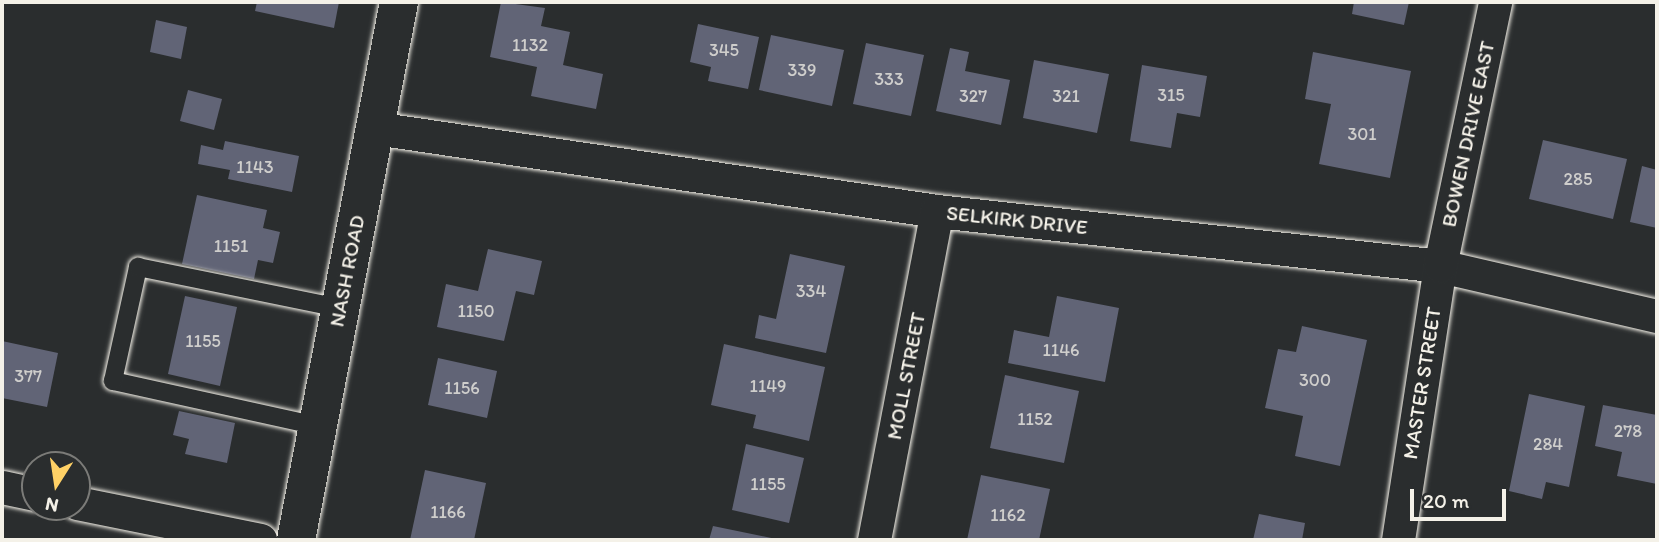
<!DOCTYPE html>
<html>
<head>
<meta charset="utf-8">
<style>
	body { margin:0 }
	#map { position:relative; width:1659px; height:542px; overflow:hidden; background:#2a2d2e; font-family:Itim,sans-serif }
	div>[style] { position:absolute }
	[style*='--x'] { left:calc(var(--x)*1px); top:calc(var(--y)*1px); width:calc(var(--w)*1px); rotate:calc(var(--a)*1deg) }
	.building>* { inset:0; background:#616476 }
	.roads { filter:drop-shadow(0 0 2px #f4f1e8) drop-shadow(0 0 2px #f4f1e8) }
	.service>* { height:18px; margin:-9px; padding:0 9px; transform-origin:9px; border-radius:9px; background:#2a2d2e }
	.minor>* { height:33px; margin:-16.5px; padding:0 16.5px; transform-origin:16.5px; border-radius:16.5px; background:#2a2d2e }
	.secondary>* { height:38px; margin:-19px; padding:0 19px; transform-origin:19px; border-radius:19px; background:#2a2d2e }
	span { translate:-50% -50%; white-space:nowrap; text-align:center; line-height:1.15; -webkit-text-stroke:5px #2a2d2e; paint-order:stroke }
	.number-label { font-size:18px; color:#cfcecc }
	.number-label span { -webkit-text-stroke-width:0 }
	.street-label { font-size:21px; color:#f4f1e8 }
	.frame { position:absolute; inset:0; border:4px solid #f4f1e8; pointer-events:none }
	.north { position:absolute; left:21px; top:451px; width:70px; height:70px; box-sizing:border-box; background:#2a2d2e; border:2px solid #7b7b78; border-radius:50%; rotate:192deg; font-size:19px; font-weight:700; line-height:28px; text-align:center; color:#f4f1e8 }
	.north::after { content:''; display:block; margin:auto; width:24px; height:32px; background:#ffd166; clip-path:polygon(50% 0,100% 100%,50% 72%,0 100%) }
	.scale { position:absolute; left:1410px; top:489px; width:96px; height:32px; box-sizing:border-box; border:4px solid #f4f1e8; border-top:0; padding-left:9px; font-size:21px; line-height:24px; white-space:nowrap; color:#f4f1e8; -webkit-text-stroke:5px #2a2d2e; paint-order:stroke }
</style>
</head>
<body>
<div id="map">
	<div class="building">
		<div style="clip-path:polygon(257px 2px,339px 2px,334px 28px,255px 11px)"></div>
		<div style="clip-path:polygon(501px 2px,545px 8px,541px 26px,570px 32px,563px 65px,603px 74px,596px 109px,531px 96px,537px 67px,490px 57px)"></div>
		<div style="clip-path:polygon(1354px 2px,1409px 2px,1404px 25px,1352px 14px)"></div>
		<div style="clip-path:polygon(156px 20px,187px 27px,181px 59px,150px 52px)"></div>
		<div style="clip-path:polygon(698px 24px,759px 37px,748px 89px,708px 81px,711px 67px,690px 62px)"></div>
		<div style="clip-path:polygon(771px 35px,844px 50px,832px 106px,759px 90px)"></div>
		<div style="clip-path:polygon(866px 43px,924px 55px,911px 116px,853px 104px)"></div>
		<div style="clip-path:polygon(950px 48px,969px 52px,965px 71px,1010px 80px,1001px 125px,936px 111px)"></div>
		<div style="clip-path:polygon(1313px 52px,1411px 71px,1390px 178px,1319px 164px,1331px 104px,1305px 99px)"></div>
		<div style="clip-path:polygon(1034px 60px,1109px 74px,1097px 133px,1023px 118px)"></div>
		<div style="clip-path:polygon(1142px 65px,1207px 76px,1200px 117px,1177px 113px,1171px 148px,1130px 141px)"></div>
		<div style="clip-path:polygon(188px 90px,222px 99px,214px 130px,180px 121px)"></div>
		<div style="clip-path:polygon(1543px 140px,1627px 159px,1613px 219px,1529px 199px)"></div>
		<div style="clip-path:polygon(225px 141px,299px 156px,292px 192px,228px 179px,230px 170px,198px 164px,201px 145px,223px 150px)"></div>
		<div style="clip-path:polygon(1642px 166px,1657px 170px,1657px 228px,1630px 222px)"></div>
		<div style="clip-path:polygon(197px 195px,267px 210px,263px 228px,280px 232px,273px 263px,258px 260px,254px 279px,182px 264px)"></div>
		<div style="clip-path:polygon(488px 249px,542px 261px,534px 295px,516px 291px,504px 341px,437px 327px,446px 284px,478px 291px)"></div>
		<div style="clip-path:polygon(790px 254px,845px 266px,826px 353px,755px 338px,759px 315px,776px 319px)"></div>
		<div style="clip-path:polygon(185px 296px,237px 307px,220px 386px,168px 374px)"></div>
		<div style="clip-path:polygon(1057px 296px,1119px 308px,1105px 382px,1008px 363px,1014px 330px,1049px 337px)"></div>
		<div style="clip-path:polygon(1302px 326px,1367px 340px,1340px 466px,1295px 456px,1303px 416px,1265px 408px,1278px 349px,1296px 352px)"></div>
		<div style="clip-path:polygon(2px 341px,58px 353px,47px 407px,2px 398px)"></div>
		<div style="clip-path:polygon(724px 344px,825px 367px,809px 441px,753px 428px,756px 415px,711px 405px)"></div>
		<div style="clip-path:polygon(438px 358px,497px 371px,487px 418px,428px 405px)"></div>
		<div style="clip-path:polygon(1005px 375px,1079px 391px,1064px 463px,990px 448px)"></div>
		<div style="clip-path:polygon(1529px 394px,1585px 406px,1569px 487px,1546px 482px,1542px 499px,1509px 491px)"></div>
		<div style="clip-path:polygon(1603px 405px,1657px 415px,1657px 484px,1617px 476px,1622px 452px,1595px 446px)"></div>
		<div style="clip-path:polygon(179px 411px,235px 423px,227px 463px,185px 454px,189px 439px,173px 435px)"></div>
		<div style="clip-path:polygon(746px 444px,804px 458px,789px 523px,732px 510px)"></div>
		<div style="clip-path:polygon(425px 470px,486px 483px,474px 540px,410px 540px)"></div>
		<div style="clip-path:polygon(981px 475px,1050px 489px,1039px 540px,967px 540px)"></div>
		<div style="clip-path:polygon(1259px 514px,1305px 523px,1302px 540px,1253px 540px)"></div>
		<div style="clip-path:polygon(713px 526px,776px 539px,776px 540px,709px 540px)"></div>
	</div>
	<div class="roads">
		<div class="service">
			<div style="--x:318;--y:426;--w:210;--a:-167.6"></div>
			<div style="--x:113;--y:381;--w:117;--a:-77.6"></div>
			<div style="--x:138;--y:267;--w:206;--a:11.5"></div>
		</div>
		<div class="minor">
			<div style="--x:375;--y:128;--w:568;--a:8.4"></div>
			<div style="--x:937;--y:211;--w:506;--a:6.24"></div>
			<div style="--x:1440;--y:266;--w:223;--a:13"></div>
			<div style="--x:2;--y:487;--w:34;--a:12"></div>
			<div style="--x:77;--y:503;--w:187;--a:11.4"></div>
			<div style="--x:874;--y:540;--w:335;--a:-79.2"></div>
			<div style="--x:1398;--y:540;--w:277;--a:-81.3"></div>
			<div style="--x:1440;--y:266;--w:270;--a:-78.2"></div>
		</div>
		<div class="secondary">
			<div style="--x:296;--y:540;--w:548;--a:-79.16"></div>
		</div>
	</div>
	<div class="number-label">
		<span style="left:530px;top:45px">1132</span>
		<span style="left:724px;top:50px">345</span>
		<span style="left:802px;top:70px">339</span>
		<span style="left:889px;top:79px">333</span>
		<span style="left:1171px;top:95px">315</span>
		<span style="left:973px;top:96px">327</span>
		<span style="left:1066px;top:96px">321</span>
		<span style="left:1362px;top:134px">301</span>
		<span style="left:255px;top:167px">1143</span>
		<span style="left:1578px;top:179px">285</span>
		<span style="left:231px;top:246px">1151</span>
		<span style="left:811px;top:291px">334</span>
		<span style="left:476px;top:311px">1150</span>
		<span style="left:203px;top:341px">1155</span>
		<span style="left:1061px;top:350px">1146</span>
		<span style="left:28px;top:376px">377</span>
		<span style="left:1315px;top:380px">300</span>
		<span style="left:768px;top:386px">1149</span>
		<span style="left:462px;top:388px">1156</span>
		<span style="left:1035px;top:419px">1152</span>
		<span style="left:1628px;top:431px">278</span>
		<span style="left:1548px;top:444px">284</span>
		<span style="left:768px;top:484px">1155</span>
		<span style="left:448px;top:512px">1166</span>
		<span style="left:1008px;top:515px">1162</span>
	</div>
	<div class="street-label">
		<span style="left:1468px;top:134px;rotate:-78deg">BOWEN DRIVE EAST</span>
		<span style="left:1017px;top:220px;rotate:6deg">SELKIRK DRIVE</span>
		<span style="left:347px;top:271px;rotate:-79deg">NASH ROAD</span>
		<span style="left:906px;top:376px;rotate:-79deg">MOLL STREET</span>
		<span style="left:1422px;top:383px;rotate:-81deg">MASTER STREET</span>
	</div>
	<div class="frame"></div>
	<div class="north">N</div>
	<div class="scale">20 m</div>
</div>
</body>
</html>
